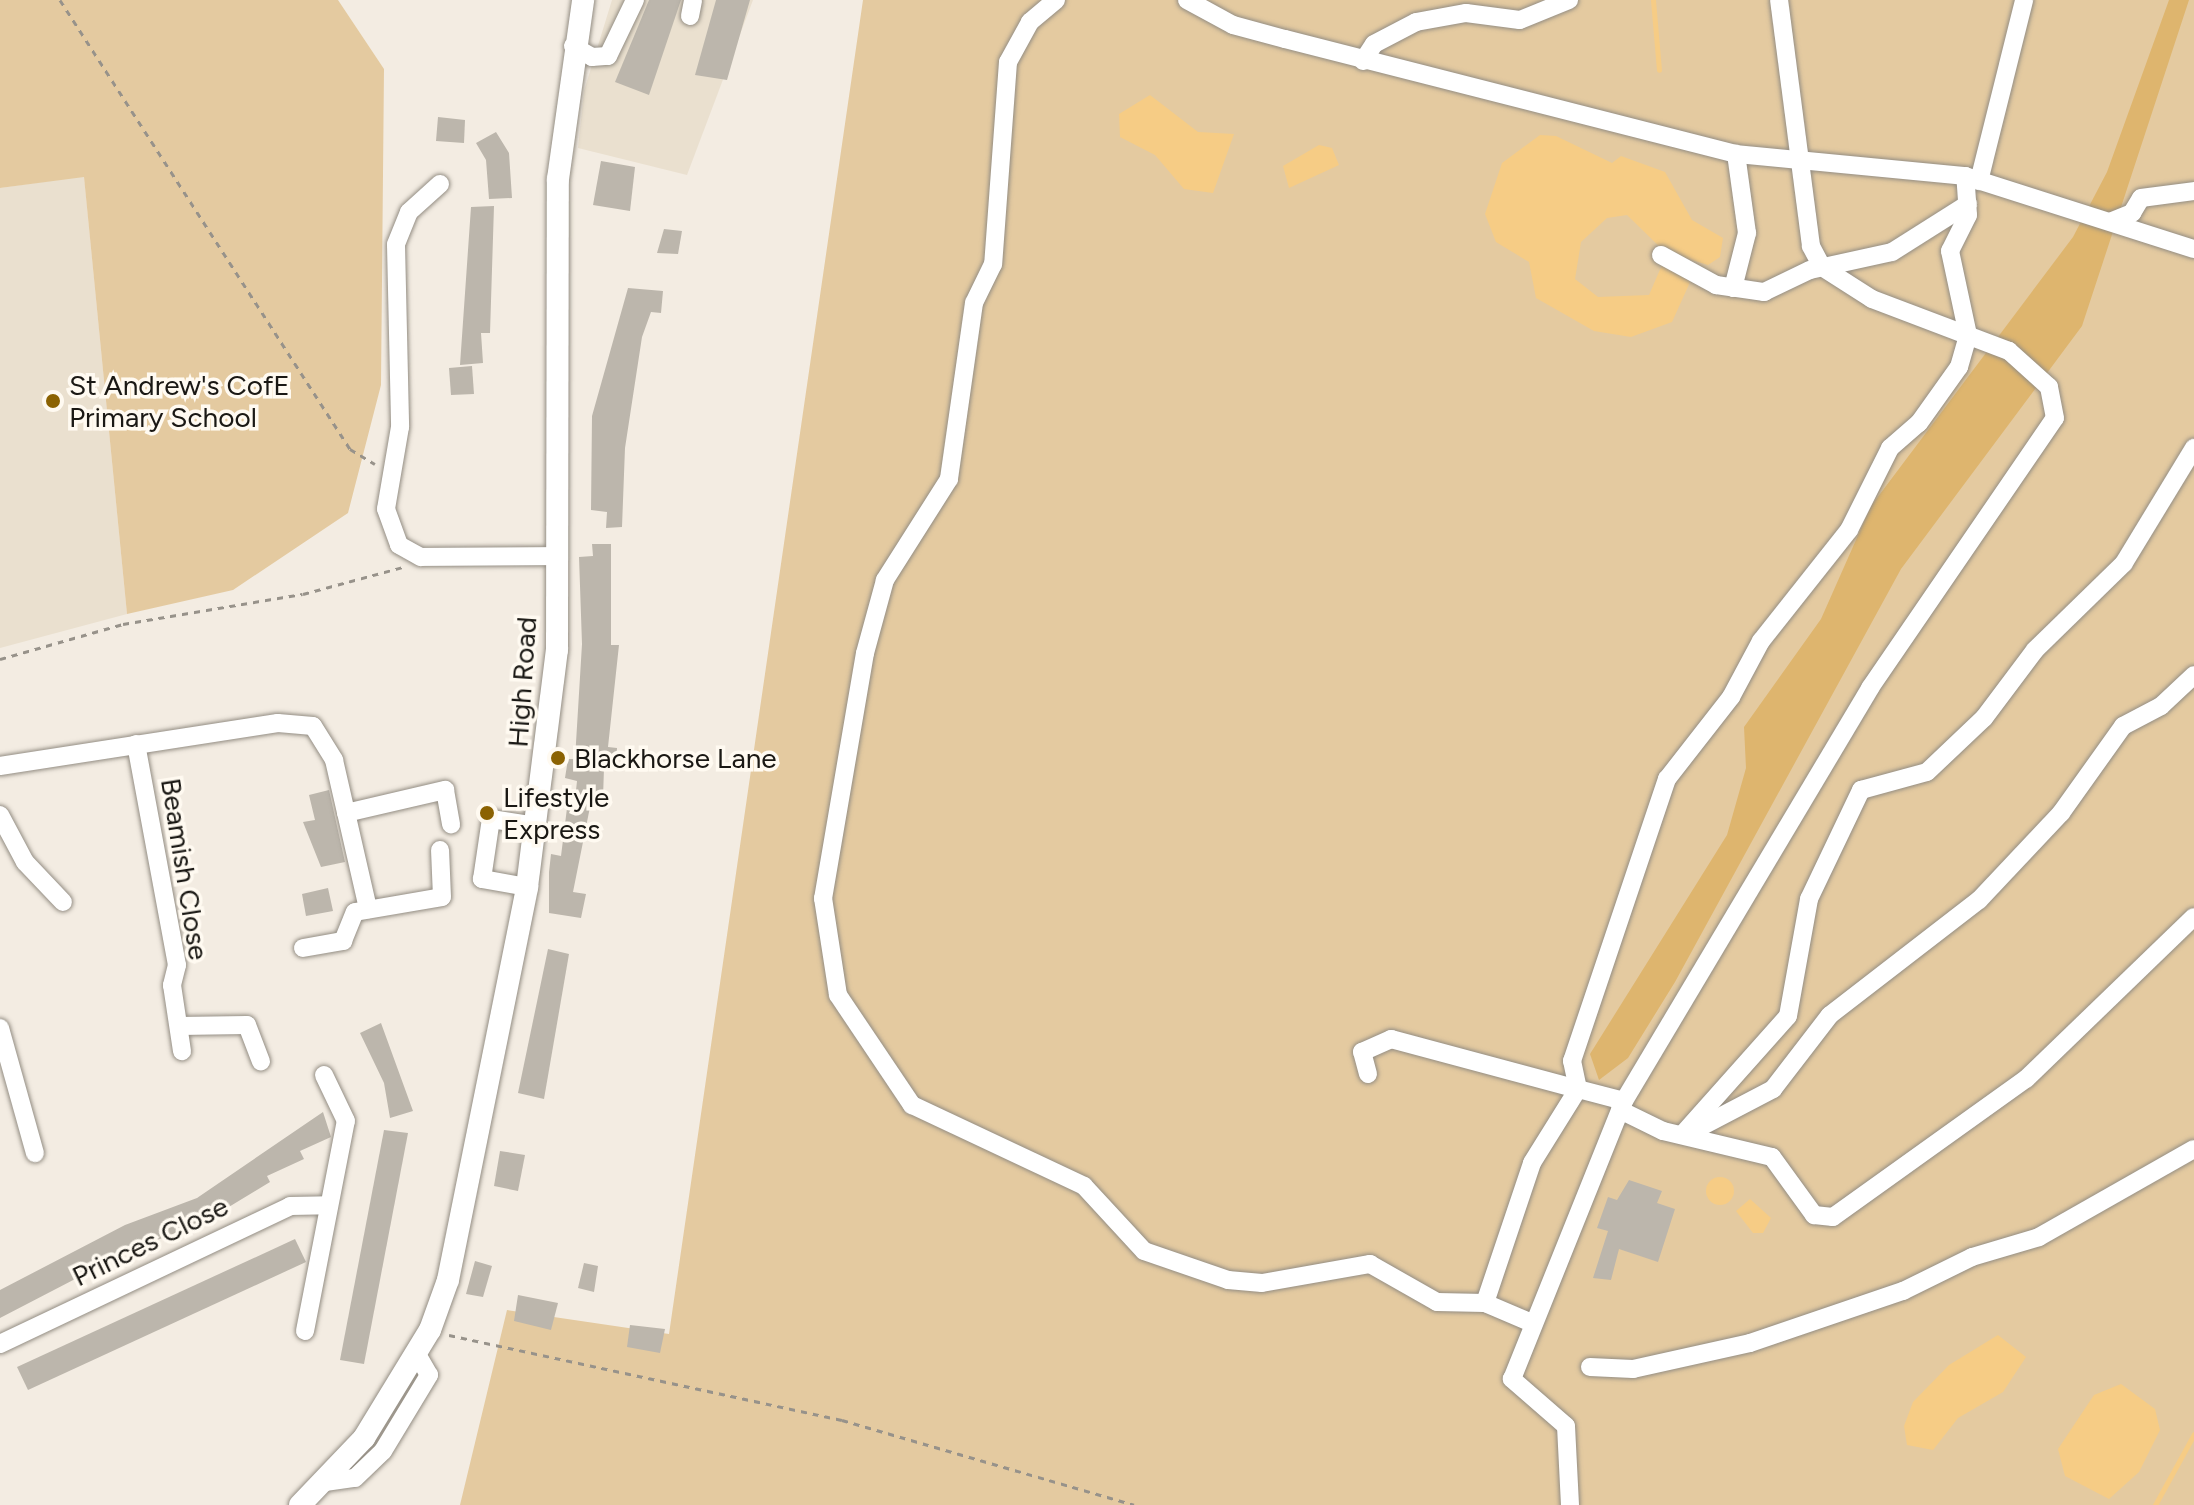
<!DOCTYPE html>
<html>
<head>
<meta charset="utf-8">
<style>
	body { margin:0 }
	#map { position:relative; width:2194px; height:1505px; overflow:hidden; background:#f3ece2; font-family:Figtree,sans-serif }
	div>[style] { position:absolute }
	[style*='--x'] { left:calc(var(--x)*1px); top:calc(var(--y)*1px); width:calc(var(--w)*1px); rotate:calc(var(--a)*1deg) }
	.built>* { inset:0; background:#eae0cf }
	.green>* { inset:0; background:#e4caa0 }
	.forest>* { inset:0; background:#deb56e }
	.water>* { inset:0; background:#f6cc85 }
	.round { border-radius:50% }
	.stream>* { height:5px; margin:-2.5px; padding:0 2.5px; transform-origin:2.5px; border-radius:2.5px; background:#f6cc85 }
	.building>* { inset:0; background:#bcb6ac }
	.path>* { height:3px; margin-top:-1.5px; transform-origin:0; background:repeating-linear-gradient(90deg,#97928a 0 6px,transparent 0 12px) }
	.roads { filter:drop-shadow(0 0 2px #938d83) drop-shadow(0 0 2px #938d83) }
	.minor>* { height:18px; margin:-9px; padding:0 9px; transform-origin:9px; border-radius:9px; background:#fff }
	.major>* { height:22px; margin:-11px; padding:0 11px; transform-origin:11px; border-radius:11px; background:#fff }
	.dots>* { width:22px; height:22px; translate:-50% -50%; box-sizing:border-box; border:4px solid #fffaf1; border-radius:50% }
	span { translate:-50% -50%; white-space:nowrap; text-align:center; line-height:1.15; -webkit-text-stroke:7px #fffaf1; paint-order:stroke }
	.poi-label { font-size:28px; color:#1a1814 }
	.left { translate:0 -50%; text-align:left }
	.street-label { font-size:28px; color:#1a1814 }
</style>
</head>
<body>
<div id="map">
	<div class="built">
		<div style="clip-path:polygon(612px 0,753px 0,687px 175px,578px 148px,584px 91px)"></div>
		<div style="clip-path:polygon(84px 176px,127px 614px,0 648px,0 188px)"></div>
	</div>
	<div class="green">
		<div style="clip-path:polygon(0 0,338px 0,384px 69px,381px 385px,348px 513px,233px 590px,127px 614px,84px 177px,0 188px)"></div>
		<div style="clip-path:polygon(863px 0,2194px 0,2194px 1505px,460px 1505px,507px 1310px,669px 1334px)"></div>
	</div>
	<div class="forest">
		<div style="clip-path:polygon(2169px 0,2189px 0,2082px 326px,1901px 569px,1675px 982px,1628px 1058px,1599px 1080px,1590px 1054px,1727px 835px,1746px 768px,1744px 727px,1821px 619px,1871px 506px,2073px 237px,2107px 172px)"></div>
	</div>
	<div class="water">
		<div style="clip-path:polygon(1150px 95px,1198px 132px,1234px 134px,1213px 193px,1184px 189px,1155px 155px,1120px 137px,1119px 114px)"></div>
		<div style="clip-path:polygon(1540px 135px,1556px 136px,1612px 163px,1621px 156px,1665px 172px,1692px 220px,1723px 238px,1720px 257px,1708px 265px,1665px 252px,1627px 215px,1607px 218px,1581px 242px,1575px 279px,1598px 297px,1649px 295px,1662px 265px,1691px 280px,1672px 322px,1631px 337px,1594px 331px,1536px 298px,1529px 262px,1496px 242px,1485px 214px,1502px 163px)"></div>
		<div style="clip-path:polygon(1319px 145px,1332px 148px,1339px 165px,1289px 188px,1283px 166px)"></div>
		<div class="round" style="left:1706px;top:1177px;width:28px;height:28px"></div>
		<div style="clip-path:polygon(1750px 1199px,1771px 1218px,1763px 1233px,1753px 1233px,1736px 1211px)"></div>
		<div style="clip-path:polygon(1998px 1335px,2026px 1357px,2003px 1392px,1958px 1418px,1933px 1450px,1907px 1445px,1904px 1426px,1913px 1402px,1949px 1365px)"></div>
		<div style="clip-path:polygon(2121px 1384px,2155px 1409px,2160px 1430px,2139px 1472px,2109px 1499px,2065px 1476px,2058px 1449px,2094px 1395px)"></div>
	</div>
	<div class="stream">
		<div style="--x:1653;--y:0;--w:70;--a:85.1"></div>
		<div style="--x:2155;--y:1505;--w:81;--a:-61.2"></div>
	</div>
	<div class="building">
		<div style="clip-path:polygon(649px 0,681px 0,649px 95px,615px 82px)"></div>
		<div style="clip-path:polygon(716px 0,750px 0,727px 80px,695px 75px)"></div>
		<div style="clip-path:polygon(438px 117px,465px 120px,464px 143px,436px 141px)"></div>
		<div style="clip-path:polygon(496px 132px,509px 153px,512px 198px,489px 199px,486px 160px,476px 143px)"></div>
		<div style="clip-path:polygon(601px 161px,635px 167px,630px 211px,593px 205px)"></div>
		<div style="clip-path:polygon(494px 206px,490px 333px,481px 333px,483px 363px,460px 365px,471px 207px)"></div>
		<div style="clip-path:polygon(664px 229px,682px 231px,678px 254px,657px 253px)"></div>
		<div style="clip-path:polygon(628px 288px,663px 291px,661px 313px,651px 312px,642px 337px,625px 448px,622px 527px,606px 528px,607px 512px,591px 510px,592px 416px)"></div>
		<div style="clip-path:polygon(472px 366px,474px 394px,451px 395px,449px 368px)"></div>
		<div style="clip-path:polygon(592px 544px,611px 544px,611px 645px,619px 645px,608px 747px,617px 748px,616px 768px,604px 768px,603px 798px,592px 797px,573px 892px,586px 894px,581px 918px,549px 913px,549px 872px,551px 854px,561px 856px,567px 808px,574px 809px,577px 781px,565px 778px,568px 759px,575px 759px,582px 644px,579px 557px,593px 556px)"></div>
		<div style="clip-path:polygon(329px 790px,345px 862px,321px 867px,303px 822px,315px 820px,309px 795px)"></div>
		<div style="clip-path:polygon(328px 888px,333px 911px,306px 916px,302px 894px)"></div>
		<div style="clip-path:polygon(548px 949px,569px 954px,544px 1099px,518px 1093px)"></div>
		<div style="clip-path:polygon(381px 1023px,413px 1111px,390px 1118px,384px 1083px,360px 1033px)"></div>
		<div style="clip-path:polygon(323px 1112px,331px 1137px,300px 1151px,304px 1159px,267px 1176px,270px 1182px,204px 1222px,131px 1250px,0 1318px,0 1290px,125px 1225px,197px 1198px)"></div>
		<div style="clip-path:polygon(384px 1130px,408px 1133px,364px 1364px,340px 1360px)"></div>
		<div style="clip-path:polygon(500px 1151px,525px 1155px,518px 1191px,494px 1186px)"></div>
		<div style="clip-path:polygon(1629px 1180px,1662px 1191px,1657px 1203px,1675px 1209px,1658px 1262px,1619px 1249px,1611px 1280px,1593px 1278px,1608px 1231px,1597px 1228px,1608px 1197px,1617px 1200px)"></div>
		<div style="clip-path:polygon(295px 1239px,306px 1262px,28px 1390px,17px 1367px)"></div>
		<div style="clip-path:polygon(475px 1261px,492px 1266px,483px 1297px,466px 1294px)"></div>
		<div style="clip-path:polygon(584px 1263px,598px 1266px,594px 1292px,578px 1288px)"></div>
		<div style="clip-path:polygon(518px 1295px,558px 1303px,551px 1330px,514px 1321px)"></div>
		<div style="clip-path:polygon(630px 1325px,665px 1329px,660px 1353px,627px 1347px)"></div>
	</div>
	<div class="path">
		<div style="--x:60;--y:0;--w:535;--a:57.14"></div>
		<div style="--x:350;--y:449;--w:29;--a:31"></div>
		<div style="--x:0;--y:659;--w:128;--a:-15.9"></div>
		<div style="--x:123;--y:624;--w:182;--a:-9.5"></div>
		<div style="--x:303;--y:594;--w:104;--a:-15.1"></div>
		<div style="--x:449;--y:1335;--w:402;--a:12.2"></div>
		<div style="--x:842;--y:1420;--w:304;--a:16.2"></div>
	</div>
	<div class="roads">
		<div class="minor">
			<div style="--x:1056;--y:0;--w:34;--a:140"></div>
			<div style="--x:1030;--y:22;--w:46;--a:118.8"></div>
			<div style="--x:1008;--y:62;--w:203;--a:94.2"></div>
			<div style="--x:993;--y:264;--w:43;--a:116"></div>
			<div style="--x:974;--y:303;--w:178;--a:98.1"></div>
			<div style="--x:949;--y:479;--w:120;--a:122.4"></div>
			<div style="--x:885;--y:580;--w:76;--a:105.3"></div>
			<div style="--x:865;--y:653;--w:249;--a:99.7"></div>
			<div style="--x:823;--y:898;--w:98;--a:81.2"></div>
			<div style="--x:838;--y:995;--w:133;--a:56.1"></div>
			<div style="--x:912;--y:1105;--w:190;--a:25.2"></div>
			<div style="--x:1084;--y:1186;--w:88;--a:47.3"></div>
			<div style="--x:1144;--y:1251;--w:89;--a:19"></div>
			<div style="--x:1228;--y:1280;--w:34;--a:5"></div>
			<div style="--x:1262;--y:1283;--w:110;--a:-10"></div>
			<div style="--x:1370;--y:1264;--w:77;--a:29.6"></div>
			<div style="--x:1437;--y:1302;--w:48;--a:1.2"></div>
			<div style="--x:1485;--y:1303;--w:51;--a:23.1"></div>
			<div style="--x:1187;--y:0;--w:52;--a:28.5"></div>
			<div style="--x:1233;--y:25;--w:54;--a:15.1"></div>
			<div style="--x:1285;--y:39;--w:465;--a:14.3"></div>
			<div style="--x:1736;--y:154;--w:230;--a:5.5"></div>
			<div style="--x:1965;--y:176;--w:240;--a:17.7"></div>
			<div style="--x:690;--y:16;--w:16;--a:-79"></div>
			<div style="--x:573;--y:46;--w:22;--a:30"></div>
			<div style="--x:592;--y:57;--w:16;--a:-4"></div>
			<div style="--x:608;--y:56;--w:62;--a:-64.3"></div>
			<div style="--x:1363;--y:61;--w:20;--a:-57"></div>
			<div style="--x:1374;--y:44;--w:47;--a:-27.6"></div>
			<div style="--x:1416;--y:22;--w:51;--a:-10.2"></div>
			<div style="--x:1466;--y:13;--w:54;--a:7.4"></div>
			<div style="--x:1520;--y:20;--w:53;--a:-22.2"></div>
			<div style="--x:1979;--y:181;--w:187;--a:-76"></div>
			<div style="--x:440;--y:184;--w:42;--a:137.9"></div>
			<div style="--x:409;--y:212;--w:35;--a:112"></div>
			<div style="--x:396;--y:245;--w:182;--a:88.7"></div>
			<div style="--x:400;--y:427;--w:83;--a:99.7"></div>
			<div style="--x:386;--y:509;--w:38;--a:70"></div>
			<div style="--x:399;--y:545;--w:25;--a:29"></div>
			<div style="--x:421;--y:557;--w:138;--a:-0.4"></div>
			<div style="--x:2112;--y:221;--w:22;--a:-22"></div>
			<div style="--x:2132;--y:213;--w:17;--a:-59"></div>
			<div style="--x:2141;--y:198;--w:53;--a:-7.5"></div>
			<div style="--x:1661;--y:255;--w:63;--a:28.6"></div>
			<div style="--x:1716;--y:285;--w:49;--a:8.3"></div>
			<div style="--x:1764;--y:292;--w:51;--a:-25.6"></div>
			<div style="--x:1810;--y:270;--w:84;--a:-12.4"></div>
			<div style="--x:1892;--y:252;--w:90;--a:-32.3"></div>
			<div style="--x:1733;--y:288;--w:57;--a:-75.7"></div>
			<div style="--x:1747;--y:233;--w:80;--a:-97.9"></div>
			<div style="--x:136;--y:744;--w:225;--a:79.5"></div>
			<div style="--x:177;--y:965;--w:21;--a:104"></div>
			<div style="--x:172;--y:985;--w:67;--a:81.4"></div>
			<div style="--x:0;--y:766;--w:281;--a:-8.8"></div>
			<div style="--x:278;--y:723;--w:35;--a:5"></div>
			<div style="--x:313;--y:726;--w:40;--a:58"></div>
			<div style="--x:334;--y:760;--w:153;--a:77.1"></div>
			<div style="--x:346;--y:813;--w:102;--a:-13.1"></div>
			<div style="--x:445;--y:790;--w:35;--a:80"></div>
			<div style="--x:0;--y:815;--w:53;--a:62"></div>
			<div style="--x:25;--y:862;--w:55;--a:46.5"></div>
			<div style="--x:527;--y:887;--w:46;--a:-169.9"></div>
			<div style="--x:482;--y:879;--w:61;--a:-81.5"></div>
			<div style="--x:491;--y:819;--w:47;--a:8.7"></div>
			<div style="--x:303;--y:948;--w:41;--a:-9.9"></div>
			<div style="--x:343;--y:941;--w:31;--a:-68"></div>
			<div style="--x:355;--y:912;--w:88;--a:-9.8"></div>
			<div style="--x:442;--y:897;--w:47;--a:-92.4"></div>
			<div style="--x:179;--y:1026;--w:68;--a:-0.8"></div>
			<div style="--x:247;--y:1025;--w:39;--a:69"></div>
			<div style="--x:0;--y:1028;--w:130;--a:74.4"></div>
			<div style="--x:1368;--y:1074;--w:23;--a:-105"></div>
			<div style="--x:1362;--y:1052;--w:32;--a:-24"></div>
			<div style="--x:1391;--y:1039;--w:194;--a:15"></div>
			<div style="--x:1578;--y:1089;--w:87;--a:121.9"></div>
			<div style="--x:1532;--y:1163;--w:148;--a:108.6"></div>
			<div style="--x:1624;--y:1101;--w:48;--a:-165.4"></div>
			<div style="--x:1578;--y:1089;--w:29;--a:-102"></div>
			<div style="--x:1572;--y:1061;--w:298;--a:-71.4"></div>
			<div style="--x:1667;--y:779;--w:104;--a:-52"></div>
			<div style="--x:1731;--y:697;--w:64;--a:-61.8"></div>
			<div style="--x:1761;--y:641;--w:142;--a:-51.6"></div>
			<div style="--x:1849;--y:530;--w:92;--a:-63.4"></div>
			<div style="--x:1890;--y:448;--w:38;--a:-41"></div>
			<div style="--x:1919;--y:423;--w:69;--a:-54.5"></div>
			<div style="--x:1959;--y:367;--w:33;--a:-74"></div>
			<div style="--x:1968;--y:335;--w:86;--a:-102.1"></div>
			<div style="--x:1950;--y:251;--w:40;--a:-63.4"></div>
			<div style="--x:1968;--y:215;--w:39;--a:-94"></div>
			<div style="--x:1620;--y:1110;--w:48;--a:26"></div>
			<div style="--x:1663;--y:1131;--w:112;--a:13.4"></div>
			<div style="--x:1772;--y:1157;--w:72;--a:54.1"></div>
			<div style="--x:1814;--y:1215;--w:19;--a:6"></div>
			<div style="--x:1833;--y:1217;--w:237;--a:-35.6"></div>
			<div style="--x:2026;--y:1079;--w:233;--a:-44"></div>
			<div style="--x:1689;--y:1133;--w:95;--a:-27.6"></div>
			<div style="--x:1773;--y:1089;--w:93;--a:-52.4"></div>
			<div style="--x:1830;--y:1015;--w:188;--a:-37.7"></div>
			<div style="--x:1979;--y:900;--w:120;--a:-46.7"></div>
			<div style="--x:2061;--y:813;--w:107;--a:-54.5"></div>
			<div style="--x:2123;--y:726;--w:43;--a:-27.8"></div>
			<div style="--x:2161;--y:706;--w:45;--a:-43.2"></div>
			<div style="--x:1682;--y:1135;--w:159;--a:-48.3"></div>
			<div style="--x:1788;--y:1016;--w:119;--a:-79.8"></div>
			<div style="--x:1809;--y:899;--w:121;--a:-64.5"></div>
			<div style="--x:1861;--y:790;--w:68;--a:-15.3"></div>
			<div style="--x:1927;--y:772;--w:79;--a:-43.5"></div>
			<div style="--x:1984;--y:718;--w:85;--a:-53.1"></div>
			<div style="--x:2035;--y:650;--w:124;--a:-44.3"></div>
			<div style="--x:2124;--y:563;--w:135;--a:-58.7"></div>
			<div style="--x:305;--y:1331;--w:214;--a:-79"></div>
			<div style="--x:346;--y:1121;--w:51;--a:-115.6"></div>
			<div style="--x:0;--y:1344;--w:321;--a:-25.4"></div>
			<div style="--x:290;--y:1206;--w:39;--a:-1"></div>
			<div style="--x:1590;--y:1367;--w:43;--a:2.7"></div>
			<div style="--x:1633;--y:1369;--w:120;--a:-12.5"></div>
			<div style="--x:1750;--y:1343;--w:162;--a:-18.8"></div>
			<div style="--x:1903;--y:1291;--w:77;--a:-26.2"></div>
			<div style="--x:1972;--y:1257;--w:70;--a:-16.6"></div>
			<div style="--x:2039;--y:1237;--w:178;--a:-29.6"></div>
			<div style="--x:325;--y:1482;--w:30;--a:-8"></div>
			<div style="--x:355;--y:1478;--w:39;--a:-44"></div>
			<div style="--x:383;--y:1451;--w:89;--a:-58.8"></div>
			<div style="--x:429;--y:1375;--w:22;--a:-120"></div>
			<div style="--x:1570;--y:1505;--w:79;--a:-92.9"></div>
			<div style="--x:1566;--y:1426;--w:72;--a:-139"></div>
			<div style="--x:1512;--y:1379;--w:300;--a:-68.1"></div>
			<div style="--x:1624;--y:1101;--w:481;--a:-59.2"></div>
			<div style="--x:1870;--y:688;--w:327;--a:-55.6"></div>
			<div style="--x:2055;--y:418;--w:32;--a:-101"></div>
			<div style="--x:2049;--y:387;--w:54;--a:-138"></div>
			<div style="--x:2009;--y:351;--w:147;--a:-159.2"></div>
			<div style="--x:1872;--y:299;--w:59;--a:-147.4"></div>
			<div style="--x:1822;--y:267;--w:24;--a:-118"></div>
			<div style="--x:1811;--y:246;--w:248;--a:-97.4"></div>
		</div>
		<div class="major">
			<div style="--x:300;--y:1505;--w:93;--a:-46.3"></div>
			<div style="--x:364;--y:1438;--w:127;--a:-58.6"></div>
			<div style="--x:430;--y:1330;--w:53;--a:-70.2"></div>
			<div style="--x:448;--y:1280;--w:401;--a:-78.6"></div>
			<div style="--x:527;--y:887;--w:239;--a:-82.8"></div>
			<div style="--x:557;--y:650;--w:471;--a:-89.9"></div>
			<div style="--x:558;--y:179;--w:181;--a:-82"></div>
		</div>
	</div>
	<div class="dots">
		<div style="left:53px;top:401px;background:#8b6202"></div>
		<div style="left:558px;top:758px;background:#8b6202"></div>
		<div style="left:487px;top:813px;background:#8b6202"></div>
	</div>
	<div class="poi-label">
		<span class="left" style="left:69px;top:401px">St Andrew's CofE<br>Primary School</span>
		<span class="left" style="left:574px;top:758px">Blackhorse Lane</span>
		<span class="left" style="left:503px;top:813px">Lifestyle<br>Express</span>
	</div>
	<div class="street-label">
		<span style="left:522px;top:682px;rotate:-86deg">High Road</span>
		<span style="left:185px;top:869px;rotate:81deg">Beamish Close</span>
		<span style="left:150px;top:1241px;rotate:-26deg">Princes Close</span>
	</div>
</div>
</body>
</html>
